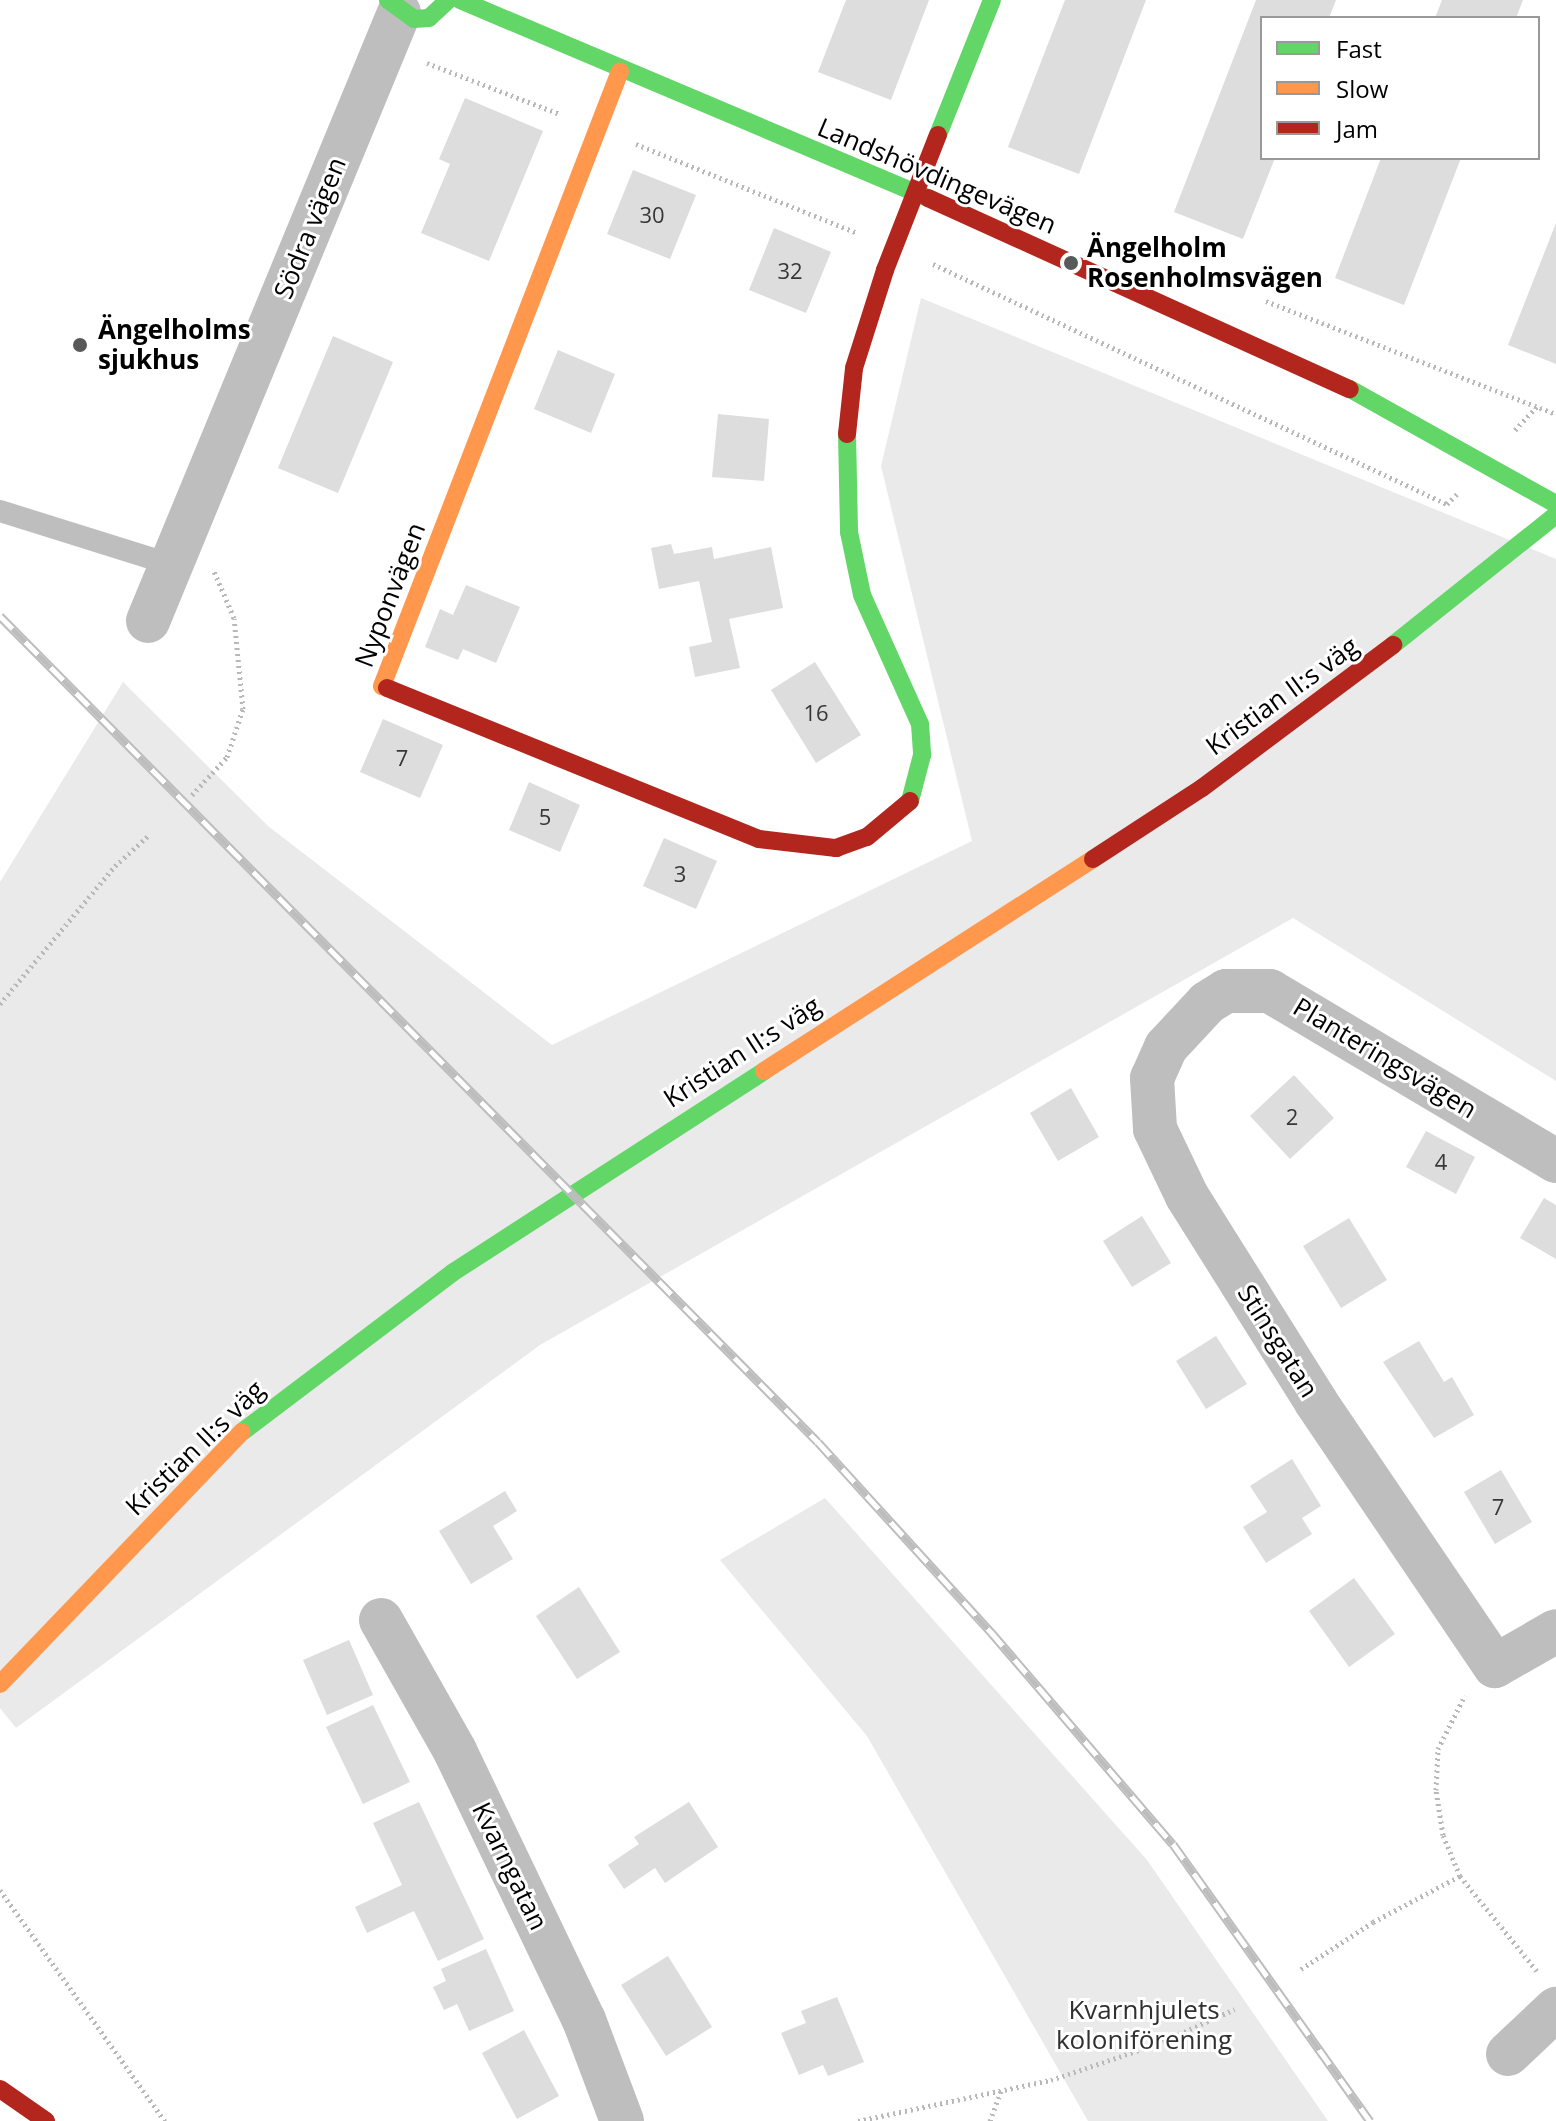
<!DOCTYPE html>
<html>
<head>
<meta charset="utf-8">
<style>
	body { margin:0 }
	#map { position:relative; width:1556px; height:2121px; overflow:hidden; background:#fff; font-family:"Open Sans",sans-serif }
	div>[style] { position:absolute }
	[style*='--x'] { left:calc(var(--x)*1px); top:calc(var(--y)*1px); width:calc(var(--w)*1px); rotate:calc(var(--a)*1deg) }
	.green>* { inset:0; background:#eaeaea }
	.building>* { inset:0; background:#ddd }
	.path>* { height:5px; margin-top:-2.5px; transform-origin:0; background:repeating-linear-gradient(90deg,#b8b8b8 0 2px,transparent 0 6px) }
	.lane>* { height:22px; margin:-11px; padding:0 11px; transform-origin:11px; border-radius:11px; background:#bebebe }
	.street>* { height:44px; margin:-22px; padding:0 22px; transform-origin:22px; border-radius:22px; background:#bebebe }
	.fast>* { height:18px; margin:-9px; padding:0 9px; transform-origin:9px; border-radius:9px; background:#63d668 }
	.slow>* { height:18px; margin:-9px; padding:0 9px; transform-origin:9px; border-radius:9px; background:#ff974d }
	.jam>* { height:18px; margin:-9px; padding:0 9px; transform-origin:9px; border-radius:9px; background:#b3261e }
	.rail>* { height:9px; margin-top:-4.5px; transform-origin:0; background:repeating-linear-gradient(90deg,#fff 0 18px,#bdbdbd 0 36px); box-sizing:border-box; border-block:2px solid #bdbdbd }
	.dots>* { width:22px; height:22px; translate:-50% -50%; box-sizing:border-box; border:4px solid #fff; border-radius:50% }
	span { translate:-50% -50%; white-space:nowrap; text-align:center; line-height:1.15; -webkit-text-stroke:6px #fff; paint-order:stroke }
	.number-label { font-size:22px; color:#373737 }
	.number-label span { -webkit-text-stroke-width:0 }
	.street-label { font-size:26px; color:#000 }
	.poi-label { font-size:26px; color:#000; font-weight:700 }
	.left { translate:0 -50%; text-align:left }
	.park-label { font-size:26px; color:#303030 }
	.legend { position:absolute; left:1260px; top:16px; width:280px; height:144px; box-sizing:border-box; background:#fff; border:2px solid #999; margin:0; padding:10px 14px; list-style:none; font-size:24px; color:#000 }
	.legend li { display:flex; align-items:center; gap:16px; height:40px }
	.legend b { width:40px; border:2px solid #999 }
</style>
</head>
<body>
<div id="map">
	<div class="green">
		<div style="clip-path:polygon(921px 298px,1556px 559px,1556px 1081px,1293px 918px,540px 1345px,16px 1728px,0 1708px,0 882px,123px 682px,268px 826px,552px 1045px,972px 841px,881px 466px)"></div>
		<div style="clip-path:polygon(825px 1498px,1147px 1860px,1328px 2121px,1088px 2121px,867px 1736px,720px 1560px)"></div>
	</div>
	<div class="building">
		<div style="clip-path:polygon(846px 0,929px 0,891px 100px,818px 72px)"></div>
		<div style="clip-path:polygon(1065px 0,1146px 0,1079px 174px,1008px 147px)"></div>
		<div style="clip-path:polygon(1256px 0,1336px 0,1329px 18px,1262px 18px,1262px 158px,1275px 158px,1243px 239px,1174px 212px)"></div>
		<div style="clip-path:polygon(1442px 0,1523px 0,1516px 18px,1435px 18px)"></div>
		<div style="clip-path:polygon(465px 98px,543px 131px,489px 261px,421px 233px,450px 164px,439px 159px)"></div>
		<div style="clip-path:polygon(1381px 158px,1461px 158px,1404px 305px,1335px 278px)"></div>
		<div style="clip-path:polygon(633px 170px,696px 195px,670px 259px,607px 234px)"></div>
		<div style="clip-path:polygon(1556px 223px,1556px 364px,1508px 345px)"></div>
		<div style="clip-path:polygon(774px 228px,831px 252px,806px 313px,749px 290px)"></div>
		<div style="clip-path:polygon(333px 336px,393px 362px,338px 493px,278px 468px)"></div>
		<div style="clip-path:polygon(558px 350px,615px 374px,591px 433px,534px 409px)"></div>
		<div style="clip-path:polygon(718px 414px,769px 419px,764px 481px,712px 477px)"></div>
		<div style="clip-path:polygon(671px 544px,674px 554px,712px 547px,714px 559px,771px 547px,783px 608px,729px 619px,740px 668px,695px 677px,689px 647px,712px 642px,699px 581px,659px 589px,651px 548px)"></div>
		<div style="clip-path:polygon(466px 585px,520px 607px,496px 663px,463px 649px,458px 660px,425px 647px,440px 609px,453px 615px)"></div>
		<div style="clip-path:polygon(815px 662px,861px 735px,816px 763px,771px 690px)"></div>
		<div style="clip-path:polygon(383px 719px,443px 745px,420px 798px,360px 772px)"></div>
		<div style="clip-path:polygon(529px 782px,580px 805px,560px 852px,509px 830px)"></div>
		<div style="clip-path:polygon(664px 838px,717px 861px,696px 909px,643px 886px)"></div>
		<div style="clip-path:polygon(1294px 1075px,1334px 1118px,1290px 1159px,1250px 1116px)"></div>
		<div style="clip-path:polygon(1071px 1088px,1099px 1137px,1058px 1161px,1030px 1113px)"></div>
		<div style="clip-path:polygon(1426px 1131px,1475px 1157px,1456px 1194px,1406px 1167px)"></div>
		<div style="clip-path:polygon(1544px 1198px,1556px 1205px,1556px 1259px,1520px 1238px)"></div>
		<div style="clip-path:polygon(1142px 1216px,1171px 1263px,1132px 1287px,1103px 1241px)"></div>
		<div style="clip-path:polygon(1349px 1218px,1387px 1280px,1341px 1308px,1303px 1246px)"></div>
		<div style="clip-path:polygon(1216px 1336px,1247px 1384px,1206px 1409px,1176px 1361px)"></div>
		<div style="clip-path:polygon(1419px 1341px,1444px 1382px,1452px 1377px,1474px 1415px,1434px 1438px,1383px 1362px)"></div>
		<div style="clip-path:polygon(1292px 1459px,1321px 1506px,1302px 1518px,1312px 1534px,1266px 1563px,1243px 1527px,1267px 1512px,1250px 1486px)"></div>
		<div style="clip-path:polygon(1501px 1470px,1532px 1522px,1495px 1544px,1464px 1492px)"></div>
		<div style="clip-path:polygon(505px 1491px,517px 1511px,493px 1526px,513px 1559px,471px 1584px,439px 1531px)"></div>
		<div style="clip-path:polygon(1354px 1578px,1395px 1634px,1349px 1667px,1309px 1611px)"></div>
		<div style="clip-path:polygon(579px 1587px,620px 1652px,577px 1679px,536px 1616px)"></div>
		<div style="clip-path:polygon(349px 1640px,373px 1695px,327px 1715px,303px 1660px)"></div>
		<div style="clip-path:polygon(373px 1705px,410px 1782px,363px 1804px,326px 1727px)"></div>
		<div style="clip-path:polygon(419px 1802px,484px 1939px,438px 1961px,414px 1911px,367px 1933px,355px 1907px,402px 1885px,373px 1823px)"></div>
		<div style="clip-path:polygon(689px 1802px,718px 1847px,665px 1883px,655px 1868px,624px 1889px,608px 1865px,639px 1844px,634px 1837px)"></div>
		<div style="clip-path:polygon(486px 1949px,514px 2011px,469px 2031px,457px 2004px,444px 2010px,433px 1987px,446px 1981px,441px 1969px)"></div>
		<div style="clip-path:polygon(668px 1956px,712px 2027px,666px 2056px,621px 1985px)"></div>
		<div style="clip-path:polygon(837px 1997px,864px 2062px,828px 2076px,823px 2065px,799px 2075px,781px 2033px,806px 2023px,801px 2011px)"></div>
		<div style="clip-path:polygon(524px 2030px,559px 2096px,517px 2119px,482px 2053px)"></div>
	</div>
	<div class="path">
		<div style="--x:427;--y:63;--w:142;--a:21"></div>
		<div style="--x:636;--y:144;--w:238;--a:21.9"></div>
		<div style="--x:933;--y:264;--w:567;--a:25.03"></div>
		<div style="--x:1447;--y:504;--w:14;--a:-45"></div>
		<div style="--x:1266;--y:301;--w:311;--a:21.3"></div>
		<div style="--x:1515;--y:430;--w:33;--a:-47"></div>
		<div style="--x:192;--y:795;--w:52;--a:-47.4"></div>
		<div style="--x:227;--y:757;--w:51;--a:-71.6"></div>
		<div style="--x:243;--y:709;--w:91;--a:-95.6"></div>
		<div style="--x:234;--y:618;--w:51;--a:-113.1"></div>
		<div style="--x:0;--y:1004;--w:180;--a:-50.2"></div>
		<div style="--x:115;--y:866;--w:46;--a:-42.4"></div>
		<div style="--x:1460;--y:1876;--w:44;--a:-112.5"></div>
		<div style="--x:1443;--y:1835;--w:46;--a:-98.8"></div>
		<div style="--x:1436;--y:1790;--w:41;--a:-87.2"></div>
		<div style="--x:1438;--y:1749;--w:60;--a:-63.4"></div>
		<div style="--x:0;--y:1890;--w:284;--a:54.5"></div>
		<div style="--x:1301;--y:1969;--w:86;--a:-33.1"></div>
		<div style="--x:1373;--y:1922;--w:98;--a:-27.9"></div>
		<div style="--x:1460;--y:1876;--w:122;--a:51"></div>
		<div style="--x:858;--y:2121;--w:197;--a:-12"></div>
		<div style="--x:1051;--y:2080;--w:112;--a:-18.8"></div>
		<div style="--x:1157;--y:2044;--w:85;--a:-24.2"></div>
		<div style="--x:990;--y:2121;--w:33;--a:-70"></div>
	</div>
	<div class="lane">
		<div style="--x:0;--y:511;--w:180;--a:17.4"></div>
	</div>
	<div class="street">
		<div style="--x:148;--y:621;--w:658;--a:-67.57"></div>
		<div style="--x:1556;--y:1161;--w:333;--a:-149.3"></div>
		<div style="--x:1270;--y:991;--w:44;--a:180"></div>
		<div style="--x:1226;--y:991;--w:22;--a:148"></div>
		<div style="--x:1207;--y:1003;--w:60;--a:133"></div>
		<div style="--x:1166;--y:1047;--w:34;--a:114"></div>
		<div style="--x:1152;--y:1078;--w:51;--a:86.6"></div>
		<div style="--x:1155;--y:1129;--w:74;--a:64.5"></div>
		<div style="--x:1187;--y:1196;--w:243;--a:57.9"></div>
		<div style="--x:1316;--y:1402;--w:319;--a:55.9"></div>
		<div style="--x:1495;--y:1666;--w:70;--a:-29.8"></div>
		<div style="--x:381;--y:1620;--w:150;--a:60.5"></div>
		<div style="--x:455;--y:1751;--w:298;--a:64.4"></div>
		<div style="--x:584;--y:2020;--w:108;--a:69.4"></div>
		<div style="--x:1508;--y:2054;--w:66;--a:-43.2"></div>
	</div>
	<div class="fast">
		<div style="--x:388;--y:0;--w:32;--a:36"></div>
		<div style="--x:414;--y:19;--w:15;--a:-4"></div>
		<div style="--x:429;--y:18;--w:26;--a:-43"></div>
		<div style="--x:460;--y:0;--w:508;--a:22.93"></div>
		<div style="--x:938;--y:135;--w:145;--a:-68.2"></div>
		<div style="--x:1350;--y:389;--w:236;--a:29.2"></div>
		<div style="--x:847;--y:434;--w:98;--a:88.8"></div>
		<div style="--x:849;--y:532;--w:64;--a:78.3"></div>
		<div style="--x:862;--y:595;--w:141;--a:65.8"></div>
		<div style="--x:920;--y:724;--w:31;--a:86"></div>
		<div style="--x:922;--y:755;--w:48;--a:104.6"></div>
		<div style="--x:1393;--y:645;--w:208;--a:-38.6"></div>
		<div style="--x:242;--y:1432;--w:263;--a:-37.1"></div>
		<div style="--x:452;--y:1273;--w:372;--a:-32.9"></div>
	</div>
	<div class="slow">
		<div style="--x:387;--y:688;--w:5;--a:-158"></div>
		<div style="--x:382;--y:686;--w:659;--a:-68.84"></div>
		<div style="--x:764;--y:1071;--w:391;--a:-32.8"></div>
		<div style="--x:0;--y:1684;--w:349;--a:-46.2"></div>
	</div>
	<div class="jam">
		<div style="--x:928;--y:198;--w:463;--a:24.4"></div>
		<div style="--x:847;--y:434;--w:66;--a:-83.9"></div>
		<div style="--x:854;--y:368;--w:103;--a:-72.4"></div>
		<div style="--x:885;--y:270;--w:145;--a:-68.6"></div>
		<div style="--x:387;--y:688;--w:401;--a:22.1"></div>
		<div style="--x:759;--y:839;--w:78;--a:6.7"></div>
		<div style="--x:836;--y:848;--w:33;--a:-20"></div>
		<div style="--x:867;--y:837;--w:56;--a:-39.9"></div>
		<div style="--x:1093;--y:859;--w:130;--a:-33.1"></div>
		<div style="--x:1202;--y:788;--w:239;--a:-36.8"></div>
		<div style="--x:0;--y:2089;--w:56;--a:34.8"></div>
	</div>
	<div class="rail">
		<div style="--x:0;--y:616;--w:1162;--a:45.28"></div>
		<div style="--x:818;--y:1442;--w:257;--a:47.7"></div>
		<div style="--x:991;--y:1632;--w:279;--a:49.4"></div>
		<div style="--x:1173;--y:1844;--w:340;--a:54.6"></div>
	</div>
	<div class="dots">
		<div style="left:1071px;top:263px;background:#595959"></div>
		<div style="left:80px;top:345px;background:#595959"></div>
	</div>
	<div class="number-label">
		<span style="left:652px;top:215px">30</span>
		<span style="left:790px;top:271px">32</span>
		<span style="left:816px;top:713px">16</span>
		<span style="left:402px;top:758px">7</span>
		<span style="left:545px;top:817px">5</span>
		<span style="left:680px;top:874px">3</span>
		<span style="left:1292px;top:1117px">2</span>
		<span style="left:1441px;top:1162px">4</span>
		<span style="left:1498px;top:1507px">7</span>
	</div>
	<div class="street-label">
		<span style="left:937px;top:176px;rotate:23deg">Landshövdingevägen</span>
		<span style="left:310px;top:228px;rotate:-68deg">Södra vägen</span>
		<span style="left:390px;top:595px;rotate:-69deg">Nyponvägen</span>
		<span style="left:1282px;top:696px;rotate:-36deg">Kristian II:s väg</span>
		<span style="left:742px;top:1052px;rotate:-33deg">Kristian II:s väg</span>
		<span style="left:1385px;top:1058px;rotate:31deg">Planteringsvägen</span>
		<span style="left:1278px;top:1341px;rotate:58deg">Stinsgatan</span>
		<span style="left:195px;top:1448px;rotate:-44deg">Kristian II:s väg</span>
		<span style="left:510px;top:1866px;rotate:64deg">Kvarngatan</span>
	</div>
	<div class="poi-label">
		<span class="left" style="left:1087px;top:263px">Ängelholm<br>Rosenholmsvägen</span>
		<span class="left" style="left:98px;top:345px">Ängelholms<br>sjukhus</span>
	</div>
	<div class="park-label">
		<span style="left:1144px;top:2025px">Kvarnhjulets<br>koloniförening</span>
	</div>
	<ul class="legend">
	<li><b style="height:10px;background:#63d668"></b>Fast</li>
	<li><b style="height:10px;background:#ff974d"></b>Slow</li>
	<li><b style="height:10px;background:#b3261e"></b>Jam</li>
	</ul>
</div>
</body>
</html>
